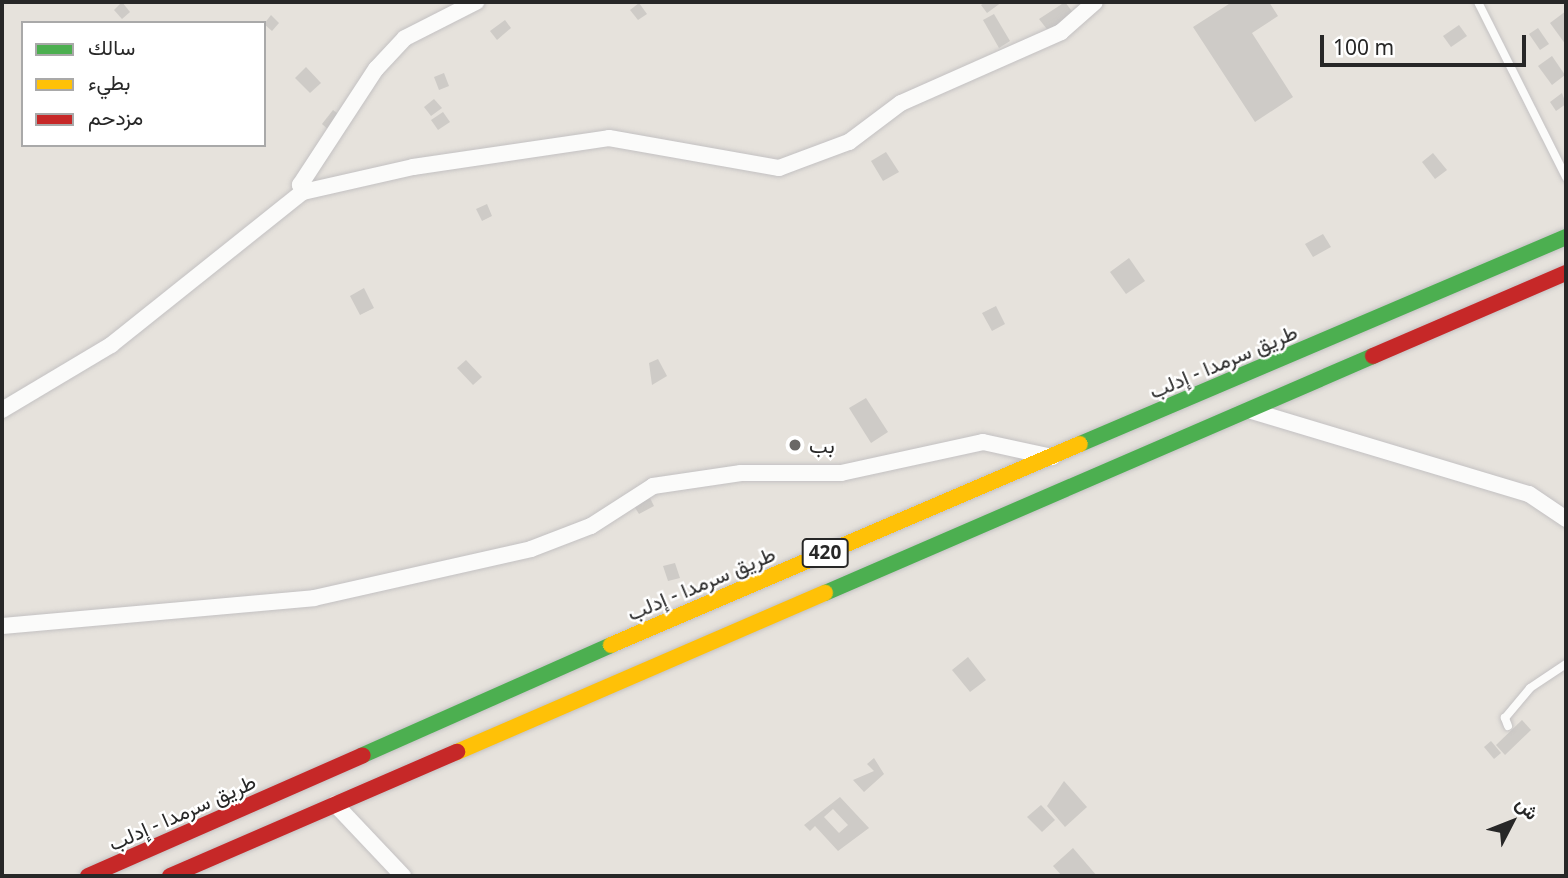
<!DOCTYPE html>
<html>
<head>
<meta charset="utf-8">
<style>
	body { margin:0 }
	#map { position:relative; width:1568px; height:878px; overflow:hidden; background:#e6e2dc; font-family:"Noto Sans",Vazirmatn,sans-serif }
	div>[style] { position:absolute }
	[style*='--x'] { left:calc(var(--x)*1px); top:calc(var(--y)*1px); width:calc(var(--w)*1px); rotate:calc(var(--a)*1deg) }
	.building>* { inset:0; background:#cecbc7 }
	.roads { filter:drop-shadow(0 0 2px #c3c1c2) drop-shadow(0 0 2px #c3c1c2) }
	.lane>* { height:8px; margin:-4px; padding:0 4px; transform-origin:4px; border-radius:4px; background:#fbfbfa }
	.street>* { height:16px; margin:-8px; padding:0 8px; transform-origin:8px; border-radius:8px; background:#fbfbfa }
	.fast>* { height:16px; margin:-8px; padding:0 8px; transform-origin:8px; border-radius:8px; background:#4caf50 }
	.slow>* { height:16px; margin:-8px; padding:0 8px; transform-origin:8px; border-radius:8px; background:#ffc107 }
	.jam>* { height:16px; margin:-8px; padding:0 8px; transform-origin:8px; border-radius:8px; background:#c62828 }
	.dots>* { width:19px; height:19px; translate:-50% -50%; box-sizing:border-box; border:4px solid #fff; border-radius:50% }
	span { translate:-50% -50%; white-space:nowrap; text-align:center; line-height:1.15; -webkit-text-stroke:5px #fff; paint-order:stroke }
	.shield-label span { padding:2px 5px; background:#fff; border:2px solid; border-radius:5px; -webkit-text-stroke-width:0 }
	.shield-label { font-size:19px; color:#272727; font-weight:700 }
	.street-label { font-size:21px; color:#272727 }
	.poi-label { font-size:21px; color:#272727 }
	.left { translate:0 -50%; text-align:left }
	.frame { position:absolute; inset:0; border:4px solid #272727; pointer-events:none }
	.legend { position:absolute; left:21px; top:21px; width:245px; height:126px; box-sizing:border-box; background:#fff; border:2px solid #a9a9a9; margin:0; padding:9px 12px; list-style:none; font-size:21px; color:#272727 }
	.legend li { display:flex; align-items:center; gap:14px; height:35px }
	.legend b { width:35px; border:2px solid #a9a9a9 }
	.north { position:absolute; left:1477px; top:787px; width:70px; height:70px; -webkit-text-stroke:5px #fff; paint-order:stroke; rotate:48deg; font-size:19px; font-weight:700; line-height:28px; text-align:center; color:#272727 }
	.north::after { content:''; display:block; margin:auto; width:24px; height:32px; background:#272727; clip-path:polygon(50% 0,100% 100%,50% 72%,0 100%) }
	.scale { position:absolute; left:1320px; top:35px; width:206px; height:32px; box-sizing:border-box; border:4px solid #272727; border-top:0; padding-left:9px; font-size:21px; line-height:24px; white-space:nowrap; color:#272727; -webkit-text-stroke:5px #fff; paint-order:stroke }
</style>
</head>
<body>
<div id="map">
	<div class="building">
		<div style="clip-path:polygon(122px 2px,130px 12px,122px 19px,114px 10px)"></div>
		<div style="clip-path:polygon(986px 2px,1002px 2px,987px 13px,981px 5px)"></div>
		<div style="clip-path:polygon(1065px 2px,1074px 14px,1050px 33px,1039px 19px)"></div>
		<div style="clip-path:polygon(1232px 2px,1269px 2px,1278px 16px,1252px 33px,1293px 97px,1255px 122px,1193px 27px)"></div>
		<div style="clip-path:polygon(639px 3px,647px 14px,638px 20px,630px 10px)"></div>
		<div style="clip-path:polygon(1566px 11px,1566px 45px,1550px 23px)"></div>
		<div style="clip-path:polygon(994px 14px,1010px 41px,999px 48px,983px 20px)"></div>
		<div style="clip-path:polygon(271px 15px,279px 23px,272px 31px,264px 24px)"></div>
		<div style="clip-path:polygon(505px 20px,511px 28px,497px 40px,490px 31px)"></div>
		<div style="clip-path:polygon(1459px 25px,1467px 36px,1451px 47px,1443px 36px)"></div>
		<div style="clip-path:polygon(1538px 28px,1549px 44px,1540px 50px,1529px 34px)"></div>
		<div style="clip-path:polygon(1552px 56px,1565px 75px,1552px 85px,1538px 66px)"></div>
		<div style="clip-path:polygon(306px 67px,321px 83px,310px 93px,295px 78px)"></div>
		<div style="clip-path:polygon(444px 73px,449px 86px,439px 90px,434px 77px)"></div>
		<div style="clip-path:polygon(1562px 93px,1566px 104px,1556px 111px,1550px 102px)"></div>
		<div style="clip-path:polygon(434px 99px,442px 108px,431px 116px,424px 107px)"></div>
		<div style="clip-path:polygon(333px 110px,341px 116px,330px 131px,322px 124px)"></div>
		<div style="clip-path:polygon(443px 112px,450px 122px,438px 130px,431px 120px)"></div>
		<div style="clip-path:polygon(886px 152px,899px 172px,883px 181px,871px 161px)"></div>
		<div style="clip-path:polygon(1433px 153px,1447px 170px,1435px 179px,1422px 162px)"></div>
		<div style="clip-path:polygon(487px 204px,492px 216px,482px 221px,476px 209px)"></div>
		<div style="clip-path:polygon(1323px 234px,1331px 247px,1313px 257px,1305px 244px)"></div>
		<div style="clip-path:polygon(1129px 258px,1145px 281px,1126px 294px,1110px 272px)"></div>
		<div style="clip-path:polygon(364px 288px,374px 308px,360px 315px,350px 296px)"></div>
		<div style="clip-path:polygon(996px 306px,1005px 324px,992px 331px,982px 313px)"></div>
		<div style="clip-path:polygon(658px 359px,667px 376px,652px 385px,649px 363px)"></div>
		<div style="clip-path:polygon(466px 360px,482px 377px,473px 385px,457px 368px)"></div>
		<div style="clip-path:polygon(866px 398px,888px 432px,871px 443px,849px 408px)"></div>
		<div style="clip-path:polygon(650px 498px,654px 506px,639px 514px,634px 506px)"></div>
		<div style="clip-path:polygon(675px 563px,680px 578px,668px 581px,663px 566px)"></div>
		<div style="clip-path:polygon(968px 657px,986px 680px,970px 692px,952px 670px)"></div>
		<div style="clip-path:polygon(1522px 720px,1531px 730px,1505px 755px,1496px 745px)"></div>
		<div style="clip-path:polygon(1491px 741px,1501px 753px,1494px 759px,1484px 747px)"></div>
		<div style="clip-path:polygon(874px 758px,884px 774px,864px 792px,853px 780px,874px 771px,867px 764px)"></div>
		<div style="clip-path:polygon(1064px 781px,1087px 807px,1065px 827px,1047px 806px)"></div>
		<div style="clip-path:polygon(evenodd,840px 797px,869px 828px,838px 851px,815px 826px,810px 831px,804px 825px,840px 797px,833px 809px,848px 825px,839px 833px,824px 817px,833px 809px)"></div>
		<div style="clip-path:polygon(1041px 805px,1055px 820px,1042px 832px,1027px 817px)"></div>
		<div style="clip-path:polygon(1073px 848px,1097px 876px,1062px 876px,1053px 866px)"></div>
	</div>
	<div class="roads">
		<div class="lane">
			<div style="--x:1478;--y:2;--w:196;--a:63.3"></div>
			<div style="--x:1508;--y:726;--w:9;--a:-111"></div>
			<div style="--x:1505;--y:718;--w:39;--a:-50"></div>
			<div style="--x:1530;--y:688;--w:43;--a:-33.7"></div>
		</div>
		<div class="street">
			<div style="--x:303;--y:192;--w:8;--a:-113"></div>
			<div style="--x:300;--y:185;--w:139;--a:-56.8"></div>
			<div style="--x:376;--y:69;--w:42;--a:-46.9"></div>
			<div style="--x:405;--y:38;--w:80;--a:-26.9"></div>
			<div style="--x:2;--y:410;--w:127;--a:-30.8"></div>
			<div style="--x:111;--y:345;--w:246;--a:-38.6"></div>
			<div style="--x:303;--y:192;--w:113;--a:-12.8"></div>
			<div style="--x:413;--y:167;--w:198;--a:-8.4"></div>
			<div style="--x:609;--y:138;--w:173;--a:10"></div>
			<div style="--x:779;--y:168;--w:75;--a:-20.4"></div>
			<div style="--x:849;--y:142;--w:65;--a:-36.9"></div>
			<div style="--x:901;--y:103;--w:175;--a:-23.9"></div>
			<div style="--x:1061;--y:32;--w:45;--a:-41.4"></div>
			<div style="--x:1252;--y:411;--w:289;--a:16.7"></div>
			<div style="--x:1529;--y:494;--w:45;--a:34"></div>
			<div style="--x:2;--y:626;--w:313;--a:-5.1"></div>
			<div style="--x:314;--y:598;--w:222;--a:-12.7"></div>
			<div style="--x:531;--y:549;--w:64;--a:-21"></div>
			<div style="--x:591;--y:526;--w:74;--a:-32.8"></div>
			<div style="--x:653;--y:486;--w:89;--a:-8.4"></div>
			<div style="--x:741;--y:473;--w:100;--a:0"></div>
			<div style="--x:841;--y:473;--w:145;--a:-12.3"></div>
			<div style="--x:983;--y:442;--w:71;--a:12.3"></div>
			<div style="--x:335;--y:804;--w:99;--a:46.6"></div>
		</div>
		<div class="fast">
			<div style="--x:1080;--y:444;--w:528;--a:-23.07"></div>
			<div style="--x:825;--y:593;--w:597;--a:-23.39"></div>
			<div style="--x:363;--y:755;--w:271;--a:-23.9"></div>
		</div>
		<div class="slow">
			<div style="--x:611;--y:645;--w:510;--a:-23.2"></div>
			<div style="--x:457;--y:752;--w:401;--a:-23.4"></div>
		</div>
		<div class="jam">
			<div style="--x:1373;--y:356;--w:210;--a:-23.3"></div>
			<div style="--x:88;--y:876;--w:300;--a:-23.7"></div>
			<div style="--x:170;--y:876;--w:313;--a:-23.4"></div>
		</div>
	</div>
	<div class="dots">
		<div style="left:795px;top:445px;background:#6a6866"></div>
	</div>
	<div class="shield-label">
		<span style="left:825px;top:553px">420</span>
	</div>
	<div class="street-label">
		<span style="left:1223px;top:361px;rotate:-23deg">طريق سرمدا - إدلب</span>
		<span style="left:701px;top:583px;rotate:-23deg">طريق سرمدا - إدلب</span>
		<span style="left:182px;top:812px;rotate:-24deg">طريق سرمدا - إدلب</span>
	</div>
	<div class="poi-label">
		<span class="left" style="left:809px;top:445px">بب</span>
	</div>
	<div class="frame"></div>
	<ul class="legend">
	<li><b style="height:9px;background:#4caf50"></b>سالك</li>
	<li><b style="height:9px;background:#ffc107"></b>بطيء</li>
	<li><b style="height:9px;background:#c62828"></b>مزدحم</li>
	</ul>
	<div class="north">ش</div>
	<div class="scale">100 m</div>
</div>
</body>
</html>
